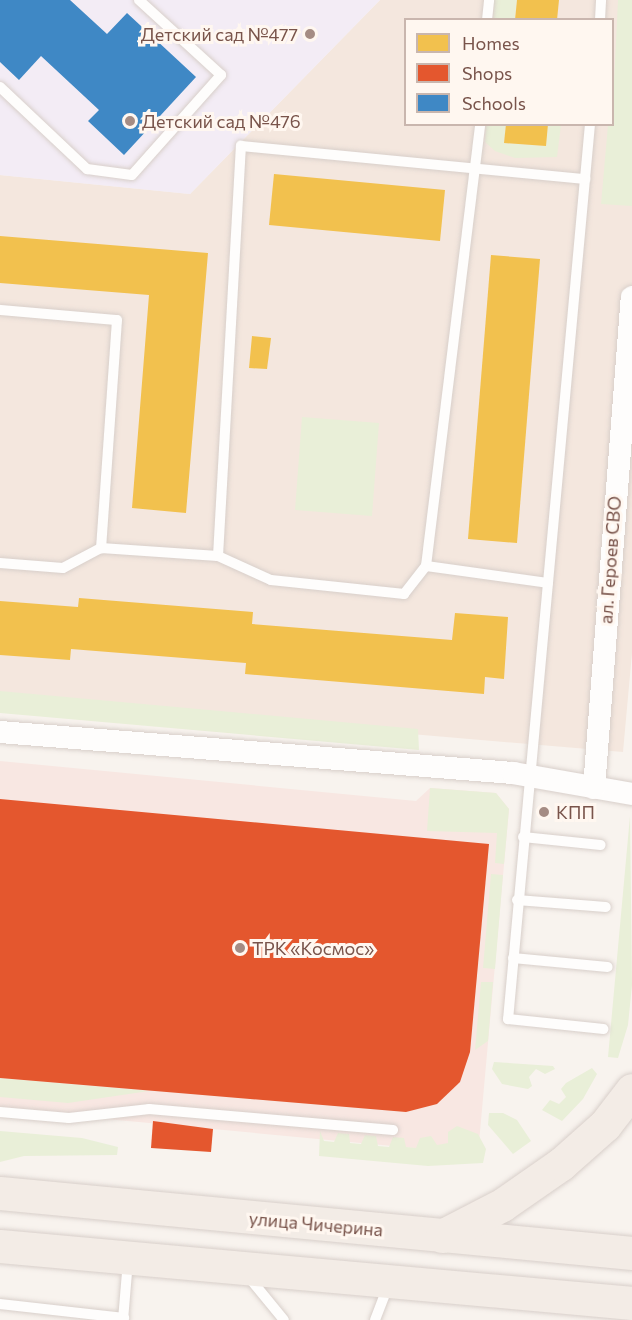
<!DOCTYPE html>
<html>
<head>
<meta charset="utf-8">
<style>
	body { margin:0 }
	#map { position:relative; width:632px; height:1320px; overflow:hidden; background:#f8f3ee; font-family:Commissioner,sans-serif }
	div>[style] { position:absolute }
	[style*='--x'] { left:calc(var(--x)*1px); top:calc(var(--y)*1px); width:calc(var(--w)*1px); rotate:calc(var(--a)*1deg) }
	.residential>* { inset:0; background:#f4e7de }
	.commercial>* { inset:0; background:#f8e7e2 }
	.education>* { inset:0; background:#f3ecf5 }
	.green>* { inset:0; background:#e9efd8 }
	.homes>* { inset:0; background:#f2c14e }
	.shops>* { inset:0; background:#e4572e }
	.schools>* { inset:0; background:#3f88c5 }
	.roads { filter:drop-shadow(0 0 2px #d8cfca) drop-shadow(0 0 2px #d8cfca) }
	.lane>* { height:10px; margin:-5px; padding:0 5px; transform-origin:5px; border-radius:5px; background:#fefdfc }
	.street>* { height:22px; margin:-11px; padding:0 11px; transform-origin:11px; border-radius:11px; background:#fefdfc }
	.primary>* { height:33px; margin:-16.5px; padding:0 16.5px; transform-origin:16.5px; border-radius:16.5px; background:#f3ece6 }
	.dots>* { width:16px; height:16px; translate:-50% -50%; box-sizing:border-box; border:3px solid #fff7f0; border-radius:50% }
	span { translate:-50% -50%; white-space:nowrap; text-align:center; line-height:1.15; -webkit-text-stroke:6px #fff7f0; paint-order:stroke }
	.poi-label { font-size:18px; color:#79544b }
	.right { translate:-100% -50%; text-align:right }
	.left { translate:0 -50%; text-align:left }
	.street-label { font-size:18px; color:#79544b }
	.legend { position:absolute; left:404px; top:18px; width:210px; height:108px; box-sizing:border-box; background:#fff7f0; border:2px solid #c9b6ae; margin:0; padding:8px 10px; list-style:none; font-size:18px; color:#79544b }
	.legend li { display:flex; align-items:center; gap:12px; height:30px }
	.legend b { width:30px; border:2px solid #c9b6ae }
</style>
</head>
<body>
<div id="map">
	<div class="residential">
		<div style="clip-path:polygon(evenodd,380px 0,632px 0,632px 653px,623px 752px,0 699px,0 175px,190px 194px,380px 0,406px 20px,612px 20px,612px 124px,406px 124px,406px 20px)"></div>
	</div>
	<div class="commercial">
		<div style="clip-path:polygon(0 761px,416px 801px,430px 788px,496px 793px,509px 809px,478px 1154px,0 1109px)"></div>
	</div>
	<div class="education">
		<div style="clip-path:polygon(0 0,380px 0,190px 194px,0 175px)"></div>
	</div>
	<div class="green">
		<div style="clip-path:polygon(494px 0,517px 0,515px 19px,493px 20px)"></div>
		<div style="clip-path:polygon(618px 0,632px 0,632px 206px,601px 204px,608px 125px,612px 124px)"></div>
		<div style="clip-path:polygon(486px 125px,506px 125px,504px 143px,546px 146px,548px 125px,561px 125px,557px 157px,515px 158px,495px 151px,485px 142px)"></div>
		<div style="clip-path:polygon(302px 417px,379px 423px,372px 516px,295px 510px)"></div>
		<div style="clip-path:polygon(0 691px,418px 729px,419px 750px,0 713px)"></div>
		<div style="clip-path:polygon(430px 788px,496px 793px,509px 809px,504px 864px,495px 863px,497px 833px,427px 831px)"></div>
		<div style="clip-path:polygon(630px 816px,632px 985px,628px 1025px,618px 1058px,608px 1057px)"></div>
		<div style="clip-path:polygon(491px 874px,503px 875px,495px 969px,483px 968px)"></div>
		<div style="clip-path:polygon(481px 982px,493px 982px,488px 1041px,475px 1050px)"></div>
		<div style="clip-path:polygon(494px 1062px,553px 1066px,555px 1069px,545px 1074px,536px 1069px,529px 1077px,532px 1086px,528px 1089px,502px 1084px,492px 1069px)"></div>
		<div style="clip-path:polygon(592px 1068px,597px 1074px,583px 1099px,562px 1121px,542px 1110px,550px 1100px,559px 1104px,566px 1097px,561px 1089px,566px 1083px)"></div>
		<div style="clip-path:polygon(0 1078px,149px 1091px,68px 1103px,0 1097px)"></div>
		<div style="clip-path:polygon(489px 1113px,503px 1113px,517px 1120px,531px 1141px,513px 1154px,488px 1125px)"></div>
		<div style="clip-path:polygon(457px 1126px,478px 1134px,486px 1149px,483px 1163px,428px 1166px,319px 1156px,320px 1131px,324px 1141px,334px 1142px,338px 1133px,349px 1134px,350px 1143px,361px 1144px,365px 1135px,376px 1136px,378px 1146px,389px 1147px,393px 1137px,404px 1138px,406px 1147px,416px 1148px,420px 1138px,431px 1136px,437px 1145px,448px 1143px,448px 1132px)"></div>
		<div style="clip-path:polygon(0 1131px,82px 1138px,118px 1147px,117px 1155px,24px 1156px,0 1162px)"></div>
	</div>
	<div class="homes">
		<div style="clip-path:polygon(517px 0,559px 0,557px 20px,515px 20px)"></div>
		<div style="clip-path:polygon(506px 124px,548px 124px,546px 146px,504px 143px)"></div>
		<div style="clip-path:polygon(274px 174px,445px 190px,440px 241px,269px 225px)"></div>
		<div style="clip-path:polygon(0 236px,208px 253px,186px 513px,132px 508px,149px 295px,0 283px)"></div>
		<div style="clip-path:polygon(491px 255px,540px 259px,517px 543px,468px 539px)"></div>
		<div style="clip-path:polygon(252px 336px,271px 338px,267px 369px,249px 368px)"></div>
		<div style="clip-path:polygon(79px 598px,253px 612px,252px 624px,452px 640px,455px 613px,508px 617px,504px 679px,485px 677px,484px 694px,245px 674px,246px 663px,71px 649px,70px 660px,0 655px,0 601px,78px 607px)"></div>
	</div>
	<div class="shops">
		<div style="clip-path:polygon(0 799px,489px 844px,470px 1052px,460px 1082px,437px 1104px,406px 1112px,0 1078px)"></div>
		<div style="clip-path:polygon(153px 1121px,213px 1129px,211px 1152px,151px 1148px)"></div>
	</div>
	<div class="schools">
		<div style="clip-path:polygon(0 0,70px 0,107px 34px,127px 13px,196px 77px,124px 155px,88px 121px,99px 110px,41px 56px,19px 80px,0 62px)"></div>
	</div>
	<div class="roads">
		<div class="lane">
			<div style="--x:487;--y:20;--w:20;--a:-84"></div>
			<div style="--x:600;--y:20;--w:20;--a:-87"></div>
			<div style="--x:0;--y:87;--w:120;--a:43.3"></div>
			<div style="--x:87;--y:169;--w:45;--a:7.6"></div>
			<div style="--x:132;--y:175;--w:134;--a:-48.3"></div>
			<div style="--x:221;--y:75;--w:111;--a:-137.6"></div>
			<div style="--x:590;--y:124;--w:899;--a:95.23"></div>
			<div style="--x:508;--y:1019;--w:96;--a:6"></div>
			<div style="--x:0;--y:310;--w:117;--a:4.9"></div>
			<div style="--x:117;--y:320;--w:229;--a:94"></div>
			<div style="--x:218;--y:556;--w:411;--a:-86.8"></div>
			<div style="--x:241;--y:146;--w:346;--a:5.5"></div>
			<div style="--x:0;--y:563;--w:63;--a:4.5"></div>
			<div style="--x:63;--y:568;--w:43;--a:-27.8"></div>
			<div style="--x:101;--y:548;--w:117;--a:3.9"></div>
			<div style="--x:218;--y:556;--w:58;--a:24.4"></div>
			<div style="--x:271;--y:580;--w:134;--a:6"></div>
			<div style="--x:404;--y:594;--w:36;--a:-52"></div>
			<div style="--x:426;--y:566;--w:445;--a:-83"></div>
			<div style="--x:426;--y:566;--w:123;--a:7.9"></div>
			<div style="--x:523;--y:837;--w:78;--a:5.9"></div>
			<div style="--x:517;--y:900;--w:89;--a:4.5"></div>
			<div style="--x:513;--y:958;--w:95;--a:5.4"></div>
			<div style="--x:0;--y:1112;--w:69;--a:5"></div>
			<div style="--x:69;--y:1118;--w:81;--a:-6.4"></div>
			<div style="--x:149;--y:1109;--w:245;--a:4.9"></div>
			<div style="--x:247;--y:1275;--w:58;--a:50.6"></div>
			<div style="--x:0;--y:1304;--w:125;--a:6.4"></div>
			<div style="--x:123;--y:1320;--w:59;--a:-85.2"></div>
			<div style="--x:375;--y:1320;--w:39;--a:-69"></div>
		</div>
		<div class="street">
			<div style="--x:0;--y:732;--w:515;--a:4.57"></div>
			<div style="--x:513;--y:773;--w:121;--a:10"></div>
			<div style="--x:594;--y:788;--w:492;--a:-85.6"></div>
		</div>
		<div class="primary">
			<div style="--x:0;--y:1193;--w:635;--a:5.42"></div>
			<div style="--x:442;--y:1236;--w:68;--a:-27.3"></div>
			<div style="--x:502;--y:1205;--w:72;--a:-34.8"></div>
			<div style="--x:561;--y:1164;--w:59;--a:-41.6"></div>
			<div style="--x:605;--y:1125;--w:44;--a:-52.4"></div>
			<div style="--x:0;--y:1246;--w:635;--a:5.15"></div>
		</div>
	</div>
	<div class="dots">
		<div style="left:310px;top:34px;background:#a58c84"></div>
		<div style="left:130px;top:121px;background:#a58c84"></div>
		<div style="left:544px;top:812px;background:#a58c84"></div>
		<div style="left:240px;top:948px;background:#a58c84"></div>
	</div>
	<div class="poi-label">
		<span class="right" style="left:298px;top:34px">Детский сад №477</span>
		<span class="left" style="left:142px;top:121px">Детский сад №476</span>
		<span class="left" style="left:556px;top:812px">КПП</span>
		<span class="left" style="left:252px;top:948px">ТРК «Космос»</span>
	</div>
	<div class="street-label">
		<span style="left:610px;top:560px;rotate:-86deg">ал. Героев СВО</span>
		<span style="left:316px;top:1224px;rotate:5deg">улица Чичерина</span>
	</div>
	<ul class="legend">
	<li><b style="height:16px;background:#f2c14e"></b>Homes</li>
	<li><b style="height:16px;background:#e4572e"></b>Shops</li>
	<li><b style="height:16px;background:#3f88c5"></b>Schools</li>
	</ul>
</div>
</body>
</html>
